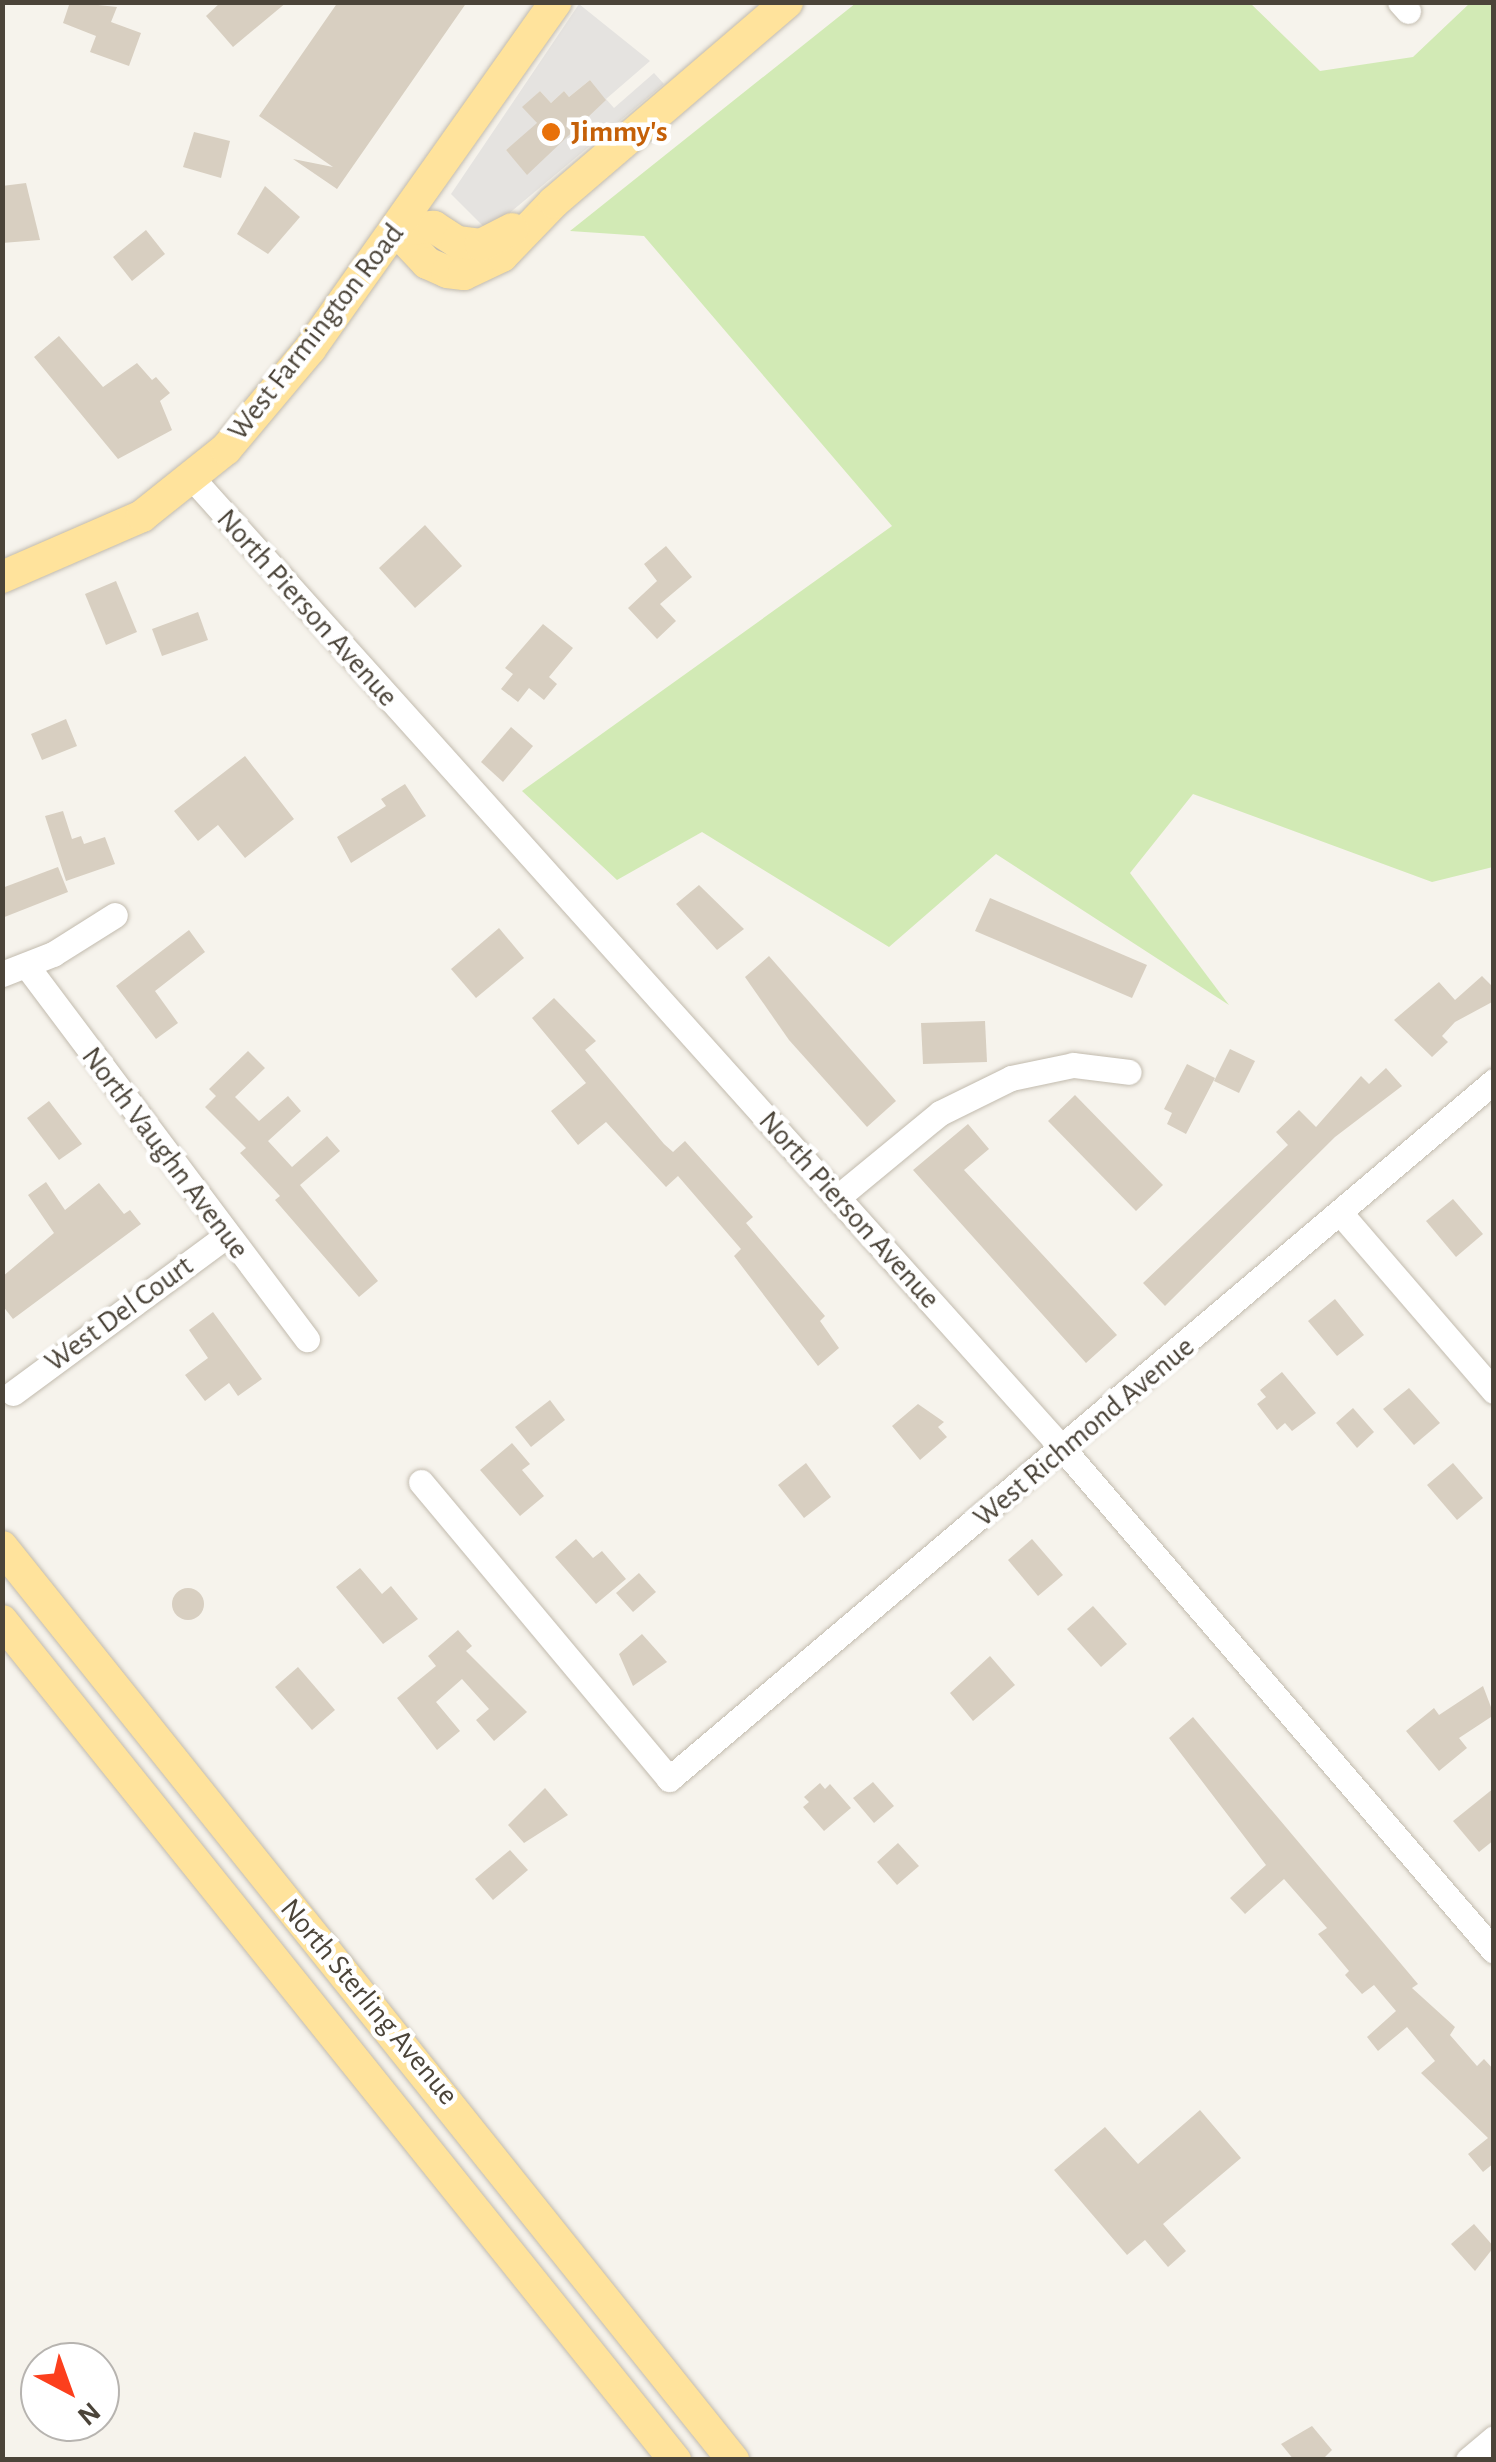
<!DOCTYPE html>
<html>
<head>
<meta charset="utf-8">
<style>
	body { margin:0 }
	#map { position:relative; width:1496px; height:2462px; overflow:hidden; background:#f6f3ec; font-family:"Alegreya Sans",sans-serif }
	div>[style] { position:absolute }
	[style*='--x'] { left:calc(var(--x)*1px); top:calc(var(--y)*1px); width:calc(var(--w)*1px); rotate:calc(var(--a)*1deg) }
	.green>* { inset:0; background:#d2eab5 }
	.parking>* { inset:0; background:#e5e3e0 }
	.building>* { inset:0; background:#d8cfc1 }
	.round { border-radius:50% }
	.roads { filter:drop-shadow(0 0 2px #c2bbae) drop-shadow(0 0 2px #c2bbae) }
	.minor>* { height:25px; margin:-12.5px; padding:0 12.5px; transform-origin:12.5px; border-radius:12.5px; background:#fff }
	.major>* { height:32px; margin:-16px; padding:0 16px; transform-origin:16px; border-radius:16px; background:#ffe39c }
	.dots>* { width:28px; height:28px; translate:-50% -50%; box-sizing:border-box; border:5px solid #fff; border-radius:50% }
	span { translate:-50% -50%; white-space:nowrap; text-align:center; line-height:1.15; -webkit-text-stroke:9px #fff; paint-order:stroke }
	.food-label { font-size:30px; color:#c56008; font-weight:700 }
	.left { translate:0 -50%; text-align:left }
	.street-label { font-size:30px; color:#4b4439 }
	.frame { position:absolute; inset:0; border:5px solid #4b4439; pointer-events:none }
	.north { position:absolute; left:20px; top:2342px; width:100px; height:100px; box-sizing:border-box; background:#fff; border:2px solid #b7b4b0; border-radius:50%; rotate:139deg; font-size:28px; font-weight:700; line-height:40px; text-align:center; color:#4b4439 }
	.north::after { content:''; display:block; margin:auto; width:35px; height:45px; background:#fc3f1d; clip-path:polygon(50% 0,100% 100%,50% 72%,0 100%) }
</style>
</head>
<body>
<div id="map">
	<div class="green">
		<div style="clip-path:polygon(856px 3px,1250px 3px,1320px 71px,1413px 57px,1470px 3px,1493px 3px,1493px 867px,1432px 882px,1193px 794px,1130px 873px,1229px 1005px,996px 854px,889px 947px,702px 832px,617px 880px,522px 791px,892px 526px,644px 236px,570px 231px)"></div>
	</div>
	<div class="parking">
		<div style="clip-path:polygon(evenodd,579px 4px,650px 61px,606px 99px,614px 108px,654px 73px,664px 84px,488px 231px,451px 194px,579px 4px,590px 80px,605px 100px,527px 174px,506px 150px,538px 124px,523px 107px,540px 91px,551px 103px,564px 91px,569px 97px,590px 80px)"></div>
	</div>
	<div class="building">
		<div style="clip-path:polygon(70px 2px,117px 7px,111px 22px,141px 33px,129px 66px,90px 52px,96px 36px,63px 23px)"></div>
		<div style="clip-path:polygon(221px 2px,287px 2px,233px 47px,206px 16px)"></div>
		<div style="clip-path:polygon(338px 2px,467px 2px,337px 189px,293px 159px,333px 167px,259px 116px)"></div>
		<div style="clip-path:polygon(590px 80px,606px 100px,527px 175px,506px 150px,537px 123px,522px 107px,540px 91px,551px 103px,564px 91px,569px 97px)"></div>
		<div style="clip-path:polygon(194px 132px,230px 141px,221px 178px,183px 167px)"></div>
		<div style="clip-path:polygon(26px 183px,40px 240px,2px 243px,2px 186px)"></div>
		<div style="clip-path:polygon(265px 186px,300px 217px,268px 254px,237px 234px)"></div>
		<div style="clip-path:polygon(146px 230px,165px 254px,132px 281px,113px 257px)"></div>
		<div style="clip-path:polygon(59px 336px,103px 387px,137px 363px,152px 380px,156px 377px,170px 393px,160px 401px,172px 430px,118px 459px,34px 357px)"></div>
		<div style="clip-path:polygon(425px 525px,462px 566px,415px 608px,379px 568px)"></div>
		<div style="clip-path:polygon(666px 546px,692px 577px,660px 604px,676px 621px,657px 639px,628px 608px,657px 581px,644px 564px)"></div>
		<div style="clip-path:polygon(116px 581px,137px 632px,106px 645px,85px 594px)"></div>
		<div style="clip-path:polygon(198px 612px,208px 640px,162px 656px,152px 629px)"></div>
		<div style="clip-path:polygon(543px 624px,573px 648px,549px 677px,557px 684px,544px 700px,529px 688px,518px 702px,501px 689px,513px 674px,505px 668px)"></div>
		<div style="clip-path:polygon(66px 719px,77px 746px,42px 760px,31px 734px)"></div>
		<div style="clip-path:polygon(511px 727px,533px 746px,503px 782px,481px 762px)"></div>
		<div style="clip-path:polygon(245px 756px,294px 819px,245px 858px,218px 825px,198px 841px,174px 811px)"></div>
		<div style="clip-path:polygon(405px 784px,426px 816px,351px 863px,337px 837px,386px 806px,381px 799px)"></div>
		<div style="clip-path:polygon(63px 811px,72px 839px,81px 836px,84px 844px,105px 837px,115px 864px,66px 881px,45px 816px)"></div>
		<div style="clip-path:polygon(58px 867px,68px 892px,2px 918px,2px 888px)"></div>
		<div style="clip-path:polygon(699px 885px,744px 929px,717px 950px,676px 904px)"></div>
		<div style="clip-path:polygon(990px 898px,1147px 965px,1132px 998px,975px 931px)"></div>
		<div style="clip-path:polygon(499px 928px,524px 958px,476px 998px,451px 969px)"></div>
		<div style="clip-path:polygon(189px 930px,205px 952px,155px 991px,178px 1023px,156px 1039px,116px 986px)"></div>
		<div style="clip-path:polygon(769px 956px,896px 1101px,867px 1127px,789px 1040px,745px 977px)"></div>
		<div style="clip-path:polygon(1482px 976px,1494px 988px,1494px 1001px,1455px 1022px,1442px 1036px,1448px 1042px,1432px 1057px,1394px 1020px,1439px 982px,1455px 1000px)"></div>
		<div style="clip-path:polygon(554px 998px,596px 1041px,585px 1050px,664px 1144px,673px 1152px,685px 1141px,753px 1217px,746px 1223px,825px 1316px,820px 1321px,839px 1348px,818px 1366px,734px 1256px,741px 1249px,678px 1176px,666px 1187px,606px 1122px,578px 1145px,551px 1111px,586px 1083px,532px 1018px)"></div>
		<div style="clip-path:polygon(985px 1021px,987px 1062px,923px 1064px,921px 1023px)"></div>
		<div style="clip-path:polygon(1230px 1049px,1255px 1061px,1239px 1093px,1214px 1081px)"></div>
		<div style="clip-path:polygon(248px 1051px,265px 1068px,235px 1097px,259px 1121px,288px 1096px,301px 1111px,268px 1141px,292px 1167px,327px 1136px,340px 1151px,300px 1185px,378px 1281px,359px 1297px,275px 1200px,280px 1196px,240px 1153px,246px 1148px,205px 1107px,216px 1096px,209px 1089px)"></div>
		<div style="clip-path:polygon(1187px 1064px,1215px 1078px,1186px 1134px,1167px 1124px,1172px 1113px,1164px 1109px)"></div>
		<div style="clip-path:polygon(1386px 1068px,1402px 1086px,1335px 1137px,1165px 1306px,1143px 1283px,1288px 1145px,1276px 1132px,1299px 1110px,1316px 1127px,1361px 1076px,1369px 1084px)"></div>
		<div style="clip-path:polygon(1075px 1095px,1163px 1185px,1136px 1211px,1048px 1121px)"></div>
		<div style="clip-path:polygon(49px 1101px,82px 1144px,59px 1160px,27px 1118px)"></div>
		<div style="clip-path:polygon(968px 1124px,989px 1149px,964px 1170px,1117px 1335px,1086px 1363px,913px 1170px)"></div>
		<div style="clip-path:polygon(46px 1182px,65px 1210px,99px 1183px,124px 1214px,130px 1210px,141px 1224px,13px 1319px,2px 1305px,2px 1277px,54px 1233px,28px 1195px)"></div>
		<div style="clip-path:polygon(1453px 1199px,1483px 1234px,1456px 1257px,1426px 1221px)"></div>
		<div style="clip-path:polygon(1335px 1299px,1364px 1335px,1337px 1356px,1308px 1321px)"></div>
		<div style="clip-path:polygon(213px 1312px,262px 1379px,238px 1396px,229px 1383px,205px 1401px,185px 1375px,208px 1358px,189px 1330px)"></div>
		<div style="clip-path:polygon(1282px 1372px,1316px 1413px,1292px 1431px,1285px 1423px,1277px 1430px,1257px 1404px,1266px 1397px,1260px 1390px)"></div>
		<div style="clip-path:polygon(1409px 1388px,1440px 1423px,1414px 1445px,1383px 1409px)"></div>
		<div style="clip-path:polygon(550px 1400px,565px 1420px,531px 1447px,515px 1427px)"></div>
		<div style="clip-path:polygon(918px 1404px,944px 1422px,938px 1427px,947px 1437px,920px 1460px,892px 1426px)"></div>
		<div style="clip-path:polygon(1353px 1408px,1374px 1432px,1357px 1448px,1336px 1423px)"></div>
		<div style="clip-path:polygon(512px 1443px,530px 1464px,522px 1470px,544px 1496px,520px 1516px,480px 1470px)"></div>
		<div style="clip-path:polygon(806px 1463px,831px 1497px,804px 1518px,778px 1485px)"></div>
		<div style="clip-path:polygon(1453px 1463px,1483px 1498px,1457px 1520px,1427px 1485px)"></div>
		<div style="clip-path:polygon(576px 1539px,593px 1558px,602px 1551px,626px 1579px,596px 1604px,555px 1557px)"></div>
		<div style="clip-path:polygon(1032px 1539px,1063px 1575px,1038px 1596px,1008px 1560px)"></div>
		<div style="clip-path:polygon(360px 1568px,382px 1594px,391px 1586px,418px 1619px,383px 1644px,336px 1587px)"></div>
		<div style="clip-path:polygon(639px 1573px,656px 1592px,633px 1612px,616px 1593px)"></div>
		<div class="round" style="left:172px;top:1588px;width:32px;height:32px"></div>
		<div style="clip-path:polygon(1093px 1606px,1127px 1644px,1101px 1667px,1067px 1629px)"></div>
		<div style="clip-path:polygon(458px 1630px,472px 1646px,466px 1651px,527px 1712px,494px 1741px,476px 1720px,489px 1709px,462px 1679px,436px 1702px,460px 1731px,437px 1750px,397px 1698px,436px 1666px,428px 1656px)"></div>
		<div style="clip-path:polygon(642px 1634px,667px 1662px,633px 1686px,619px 1654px)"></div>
		<div style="clip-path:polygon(990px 1656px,1015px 1685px,973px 1721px,950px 1693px)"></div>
		<div style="clip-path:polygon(298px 1667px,335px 1710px,312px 1730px,275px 1687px)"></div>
		<div style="clip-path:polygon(1483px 1686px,1494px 1715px,1459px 1738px,1467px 1748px,1439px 1771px,1406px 1731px,1434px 1708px,1439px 1715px)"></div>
		<div style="clip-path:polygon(1193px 1717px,1418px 1984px,1412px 1988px,1455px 2027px,1450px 2035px,1477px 2066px,1484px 2059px,1494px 2070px,1494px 2163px,1483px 2172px,1468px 2154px,1488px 2138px,1421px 2073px,1435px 2061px,1407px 2027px,1378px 2051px,1367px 2037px,1396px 2011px,1374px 1985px,1362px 1994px,1345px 1975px,1349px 1971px,1318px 1934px,1327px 1928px,1284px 1879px,1245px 1914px,1230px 1898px,1266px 1865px,1169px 1738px)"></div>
		<div style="clip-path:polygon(873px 1782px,894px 1806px,874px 1823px,853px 1798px)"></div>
		<div style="clip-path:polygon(820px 1783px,825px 1789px,830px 1784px,851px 1808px,824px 1831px,803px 1807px,809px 1802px,804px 1797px)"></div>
		<div style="clip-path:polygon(545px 1788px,568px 1815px,524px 1843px,508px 1825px)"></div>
		<div style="clip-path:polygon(1494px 1788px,1494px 1840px,1479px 1852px,1453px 1821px)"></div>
		<div style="clip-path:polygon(898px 1843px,919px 1866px,897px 1885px,877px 1862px)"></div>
		<div style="clip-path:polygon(510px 1850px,528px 1870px,493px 1900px,475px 1879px)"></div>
		<div style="clip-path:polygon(1200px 2110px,1241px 2158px,1163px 2224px,1186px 2251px,1168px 2267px,1145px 2240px,1127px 2255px,1054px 2170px,1105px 2127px,1138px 2164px)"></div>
		<div style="clip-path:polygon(1474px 2224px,1494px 2247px,1475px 2271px,1451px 2244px)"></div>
		<div style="clip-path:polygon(1312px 2426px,1332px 2450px,1322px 2460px,1294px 2460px,1281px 2444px)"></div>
	</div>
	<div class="roads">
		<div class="minor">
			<div style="--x:1400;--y:2;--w:12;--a:48"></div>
			<div style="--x:193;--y:479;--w:1304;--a:48.11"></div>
			<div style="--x:1064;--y:1450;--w:660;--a:49.36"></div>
			<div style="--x:26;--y:965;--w:468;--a:53.1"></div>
			<div style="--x:2;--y:974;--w:55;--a:-21.4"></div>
			<div style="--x:53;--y:954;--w:73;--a:-32.2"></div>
			<div style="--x:838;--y:1197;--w:132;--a:-39.5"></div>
			<div style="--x:940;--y:1113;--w:79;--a:-26.2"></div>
			<div style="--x:1011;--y:1078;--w:63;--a:-11.8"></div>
			<div style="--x:1073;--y:1065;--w:56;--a:7.1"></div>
			<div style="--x:1341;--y:1214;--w:234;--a:49.2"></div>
			<div style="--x:13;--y:1393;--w:265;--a:-36.4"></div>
			<div style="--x:421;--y:1482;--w:387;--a:50.1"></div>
			<div style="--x:669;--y:1779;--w:1081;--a:-40.23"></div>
			<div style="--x:1468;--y:2460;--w:34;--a:-40"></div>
		</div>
		<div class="major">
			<div style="--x:396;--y:230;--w:45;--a:46.8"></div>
			<div style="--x:427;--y:263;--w:22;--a:24"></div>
			<div style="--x:447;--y:272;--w:17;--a:7"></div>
			<div style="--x:464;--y:274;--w:42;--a:-25.3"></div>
			<div style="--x:502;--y:256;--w:75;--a:-46.1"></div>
			<div style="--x:554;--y:202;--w:307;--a:-40.6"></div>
			<div style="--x:396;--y:230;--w:38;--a:-5"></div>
			<div style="--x:434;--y:227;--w:27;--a:33"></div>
			<div style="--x:457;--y:242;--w:24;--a:7"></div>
			<div style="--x:481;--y:245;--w:35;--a:-27"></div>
			<div style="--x:2;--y:577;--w:153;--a:-23.5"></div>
			<div style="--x:142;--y:516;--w:107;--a:-38.6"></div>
			<div style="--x:226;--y:449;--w:131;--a:-50"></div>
			<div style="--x:310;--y:349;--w:425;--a:-54.7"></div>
			<div style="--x:2;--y:1547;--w:1170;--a:51.32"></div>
			<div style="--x:2;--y:1621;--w:1076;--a:51.27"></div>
		</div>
	</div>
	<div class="dots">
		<div style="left:551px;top:132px;background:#e8710a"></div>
	</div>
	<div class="food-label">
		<span class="left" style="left:571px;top:132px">Jimmy's</span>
	</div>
	<div class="street-label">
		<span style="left:316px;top:332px;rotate:-52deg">West Farmington Road</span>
		<span style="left:307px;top:608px;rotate:48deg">North Pierson Avenue</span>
		<span style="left:165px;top:1153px;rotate:53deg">North Vaughn Avenue</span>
		<span style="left:849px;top:1210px;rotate:48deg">North Pierson Avenue</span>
		<span style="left:119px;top:1314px;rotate:-36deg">West Del Court</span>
		<span style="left:1084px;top:1432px;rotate:-40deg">West Richmond Avenue</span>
		<span style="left:369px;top:2002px;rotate:50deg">North Sterling Avenue</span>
	</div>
	<div class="frame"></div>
	<div class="north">N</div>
</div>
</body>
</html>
